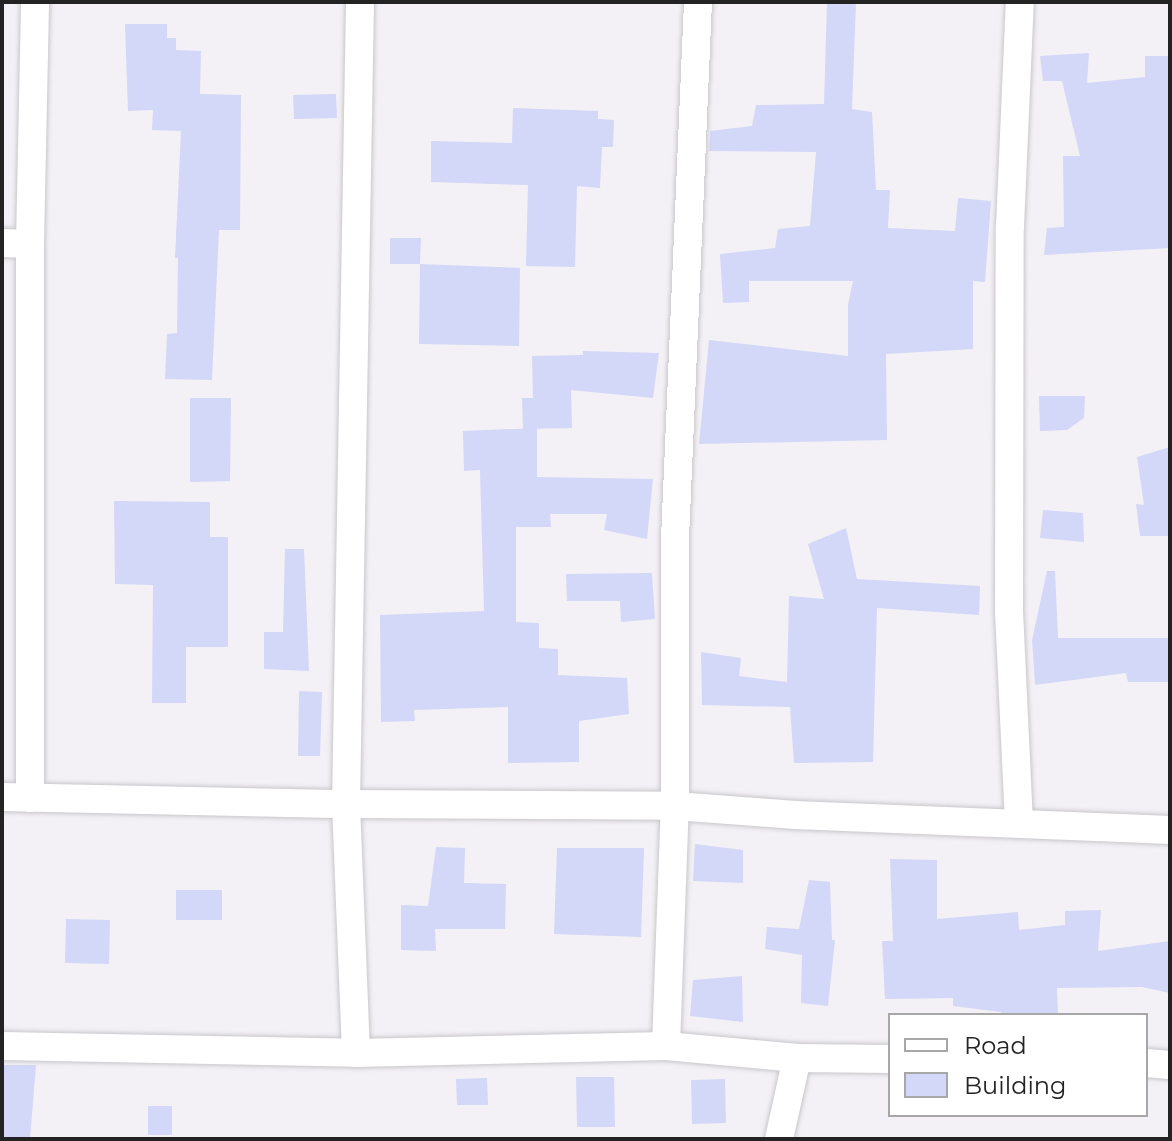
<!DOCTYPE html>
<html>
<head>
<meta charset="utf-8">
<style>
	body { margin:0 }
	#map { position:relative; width:1172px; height:1141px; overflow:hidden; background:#f3f1f5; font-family:Montserrat,sans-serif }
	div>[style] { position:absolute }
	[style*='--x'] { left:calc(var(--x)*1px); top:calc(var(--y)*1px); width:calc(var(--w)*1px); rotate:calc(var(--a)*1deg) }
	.building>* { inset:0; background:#d3d7f8 }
	.roads { filter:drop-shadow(0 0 2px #c9c7cb) drop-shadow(0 0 2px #c9c7cb) }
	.minor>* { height:28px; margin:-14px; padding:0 14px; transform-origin:14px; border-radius:14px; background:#fff }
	span { translate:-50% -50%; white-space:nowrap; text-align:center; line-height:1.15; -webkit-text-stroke:7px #fff; paint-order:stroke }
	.frame { position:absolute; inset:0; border:4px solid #242324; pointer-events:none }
	.legend { position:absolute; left:888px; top:1013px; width:260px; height:104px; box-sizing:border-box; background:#fff; border:2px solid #a7a7a7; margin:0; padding:10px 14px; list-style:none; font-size:24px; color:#242324 }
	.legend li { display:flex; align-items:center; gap:16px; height:40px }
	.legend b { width:40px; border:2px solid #a7a7a7 }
</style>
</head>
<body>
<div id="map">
	<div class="building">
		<div style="clip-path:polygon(827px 2px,856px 2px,852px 109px,872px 112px,876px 190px,890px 190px,888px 228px,955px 231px,958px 198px,991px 201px,985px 282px,973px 281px,973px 349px,886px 354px,887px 440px,699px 444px,709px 340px,848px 356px,848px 305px,853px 281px,749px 281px,749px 302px,723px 303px,720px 254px,775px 248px,778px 229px,810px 226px,816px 152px,709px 151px,710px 131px,752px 126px,756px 105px,824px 104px)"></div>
		<div style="clip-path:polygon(125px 24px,167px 24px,167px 38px,176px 38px,176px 50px,201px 51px,200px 94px,241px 95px,240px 230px,219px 230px,212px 380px,165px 379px,167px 334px,177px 333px,178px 258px,175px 258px,181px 131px,152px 130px,153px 110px,128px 111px)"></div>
		<div style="clip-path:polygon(1089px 53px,1087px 83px,1145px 77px,1145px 56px,1170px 56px,1170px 248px,1044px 255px,1047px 228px,1064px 227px,1063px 156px,1080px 156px,1062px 81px,1043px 81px,1040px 56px)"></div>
		<div style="clip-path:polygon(336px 94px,337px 118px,294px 119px,293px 95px)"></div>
		<div style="clip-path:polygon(513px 108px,598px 111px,598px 119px,614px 120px,613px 147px,602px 147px,600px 188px,577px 186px,575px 267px,526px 266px,528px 185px,431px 182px,431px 141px,512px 143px)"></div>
		<div style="clip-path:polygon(390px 238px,421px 238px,420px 264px,390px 264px)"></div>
		<div style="clip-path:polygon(420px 264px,520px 268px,519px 346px,419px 344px)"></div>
		<div style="clip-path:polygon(583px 351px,659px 353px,653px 398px,571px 390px,572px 428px,523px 429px,522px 398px,533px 398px,532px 356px,583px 355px)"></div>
		<div style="clip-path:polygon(1039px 396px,1085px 396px,1084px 418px,1067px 430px,1040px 431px)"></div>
		<div style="clip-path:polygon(190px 398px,231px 398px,230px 481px,190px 482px)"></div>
		<div style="clip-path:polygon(537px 428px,537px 477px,653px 479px,647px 539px,604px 530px,607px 514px,550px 514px,551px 527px,516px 527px,516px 622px,539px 623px,539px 648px,558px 649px,558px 675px,627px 678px,629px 714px,579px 721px,579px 762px,508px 763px,508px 707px,414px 710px,415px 721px,381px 722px,380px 615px,484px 611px,480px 470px,464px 471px,463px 431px)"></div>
		<div style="clip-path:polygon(1170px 447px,1170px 536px,1140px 536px,1136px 504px,1144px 505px,1137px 457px)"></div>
		<div style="clip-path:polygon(114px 501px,210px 502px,210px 537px,228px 537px,228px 647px,186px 647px,186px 703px,152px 703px,153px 585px,115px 584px)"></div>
		<div style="clip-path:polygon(1043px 510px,1083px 513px,1084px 542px,1040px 538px)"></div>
		<div style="clip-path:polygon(846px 528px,857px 579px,980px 586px,979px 615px,877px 608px,873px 762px,794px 763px,790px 707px,702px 705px,701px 652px,741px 658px,739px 676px,787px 682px,789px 596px,824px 599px,808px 544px)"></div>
		<div style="clip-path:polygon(285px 549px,304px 549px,309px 671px,264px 669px,264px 632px,283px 632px)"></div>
		<div style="clip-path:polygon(1047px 571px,1055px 571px,1058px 638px,1170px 638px,1170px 682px,1128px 682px,1126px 673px,1035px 685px,1032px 640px)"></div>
		<div style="clip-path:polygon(652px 573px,655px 619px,621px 622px,620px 601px,567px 601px,566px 574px)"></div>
		<div style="clip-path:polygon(299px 691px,322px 692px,320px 756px,298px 756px)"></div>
		<div style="clip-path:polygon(695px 844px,743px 850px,743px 883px,693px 881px)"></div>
		<div style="clip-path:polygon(436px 847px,465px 848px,464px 883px,506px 884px,505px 929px,435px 929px,436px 951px,401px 950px,401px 905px,428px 906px)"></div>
		<div style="clip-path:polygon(557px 848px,644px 848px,641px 937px,554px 934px)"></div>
		<div style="clip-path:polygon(890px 859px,937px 860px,937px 919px,1018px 912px,1019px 930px,1065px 925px,1065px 911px,1101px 910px,1098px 951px,1170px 941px,1170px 993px,1142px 987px,1057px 988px,1058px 1015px,1001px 1015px,1001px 1012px,953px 1006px,953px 998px,885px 999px,882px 941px,893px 941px)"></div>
		<div style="clip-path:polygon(809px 880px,830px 882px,832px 940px,835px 940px,828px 1006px,801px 1003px,802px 955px,765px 949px,767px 927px,799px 929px)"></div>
		<div style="clip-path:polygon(176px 890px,222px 890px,222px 920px,176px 920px)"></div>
		<div style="clip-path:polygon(66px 919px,110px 920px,109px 964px,65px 963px)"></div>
		<div style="clip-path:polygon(742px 976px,743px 1022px,690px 1016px,693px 980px)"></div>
		<div style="clip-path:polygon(3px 1065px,36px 1065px,30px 1139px,2px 1139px)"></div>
		<div style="clip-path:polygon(576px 1077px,614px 1077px,615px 1127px,577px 1127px)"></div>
		<div style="clip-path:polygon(487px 1078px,488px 1105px,457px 1105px,456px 1079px)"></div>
		<div style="clip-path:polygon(725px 1079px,726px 1123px,692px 1124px,691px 1080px)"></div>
		<div style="clip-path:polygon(148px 1106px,172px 1106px,172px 1135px,148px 1135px)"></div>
	</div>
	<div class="roads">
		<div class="minor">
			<div style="--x:2;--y:243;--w:28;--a:2"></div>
			<div style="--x:2;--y:797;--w:344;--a:1.2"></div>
			<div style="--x:346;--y:804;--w:329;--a:0.3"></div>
			<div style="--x:675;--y:806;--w:121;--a:4.3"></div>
			<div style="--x:796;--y:815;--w:374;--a:2.3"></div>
			<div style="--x:30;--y:798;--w:554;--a:-90"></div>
			<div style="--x:30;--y:244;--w:242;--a:-88.8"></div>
			<div style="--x:1019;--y:823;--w:210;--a:-92.7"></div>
			<div style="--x:1009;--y:613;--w:386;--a:-89.9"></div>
			<div style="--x:1010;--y:227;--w:225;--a:-87.5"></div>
			<div style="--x:2;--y:1046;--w:354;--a:1.1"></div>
			<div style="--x:356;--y:1053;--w:310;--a:-1.3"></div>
			<div style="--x:666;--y:1046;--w:132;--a:5.2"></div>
			<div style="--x:797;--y:1058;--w:93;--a:0.6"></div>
			<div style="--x:666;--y:1046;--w:240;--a:-87.9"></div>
			<div style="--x:675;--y:806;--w:267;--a:-90"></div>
			<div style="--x:675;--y:539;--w:537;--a:-87.55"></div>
			<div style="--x:356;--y:1053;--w:249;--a:-92.3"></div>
			<div style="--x:346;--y:804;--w:802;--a:-89"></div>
			<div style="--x:1146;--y:1063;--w:24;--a:5"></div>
			<div style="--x:779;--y:1139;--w:83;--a:-77.5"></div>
		</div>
	</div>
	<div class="frame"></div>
	<ul class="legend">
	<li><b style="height:10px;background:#fff"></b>Road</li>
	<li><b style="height:22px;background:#d3d7f8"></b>Building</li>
	</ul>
</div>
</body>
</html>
